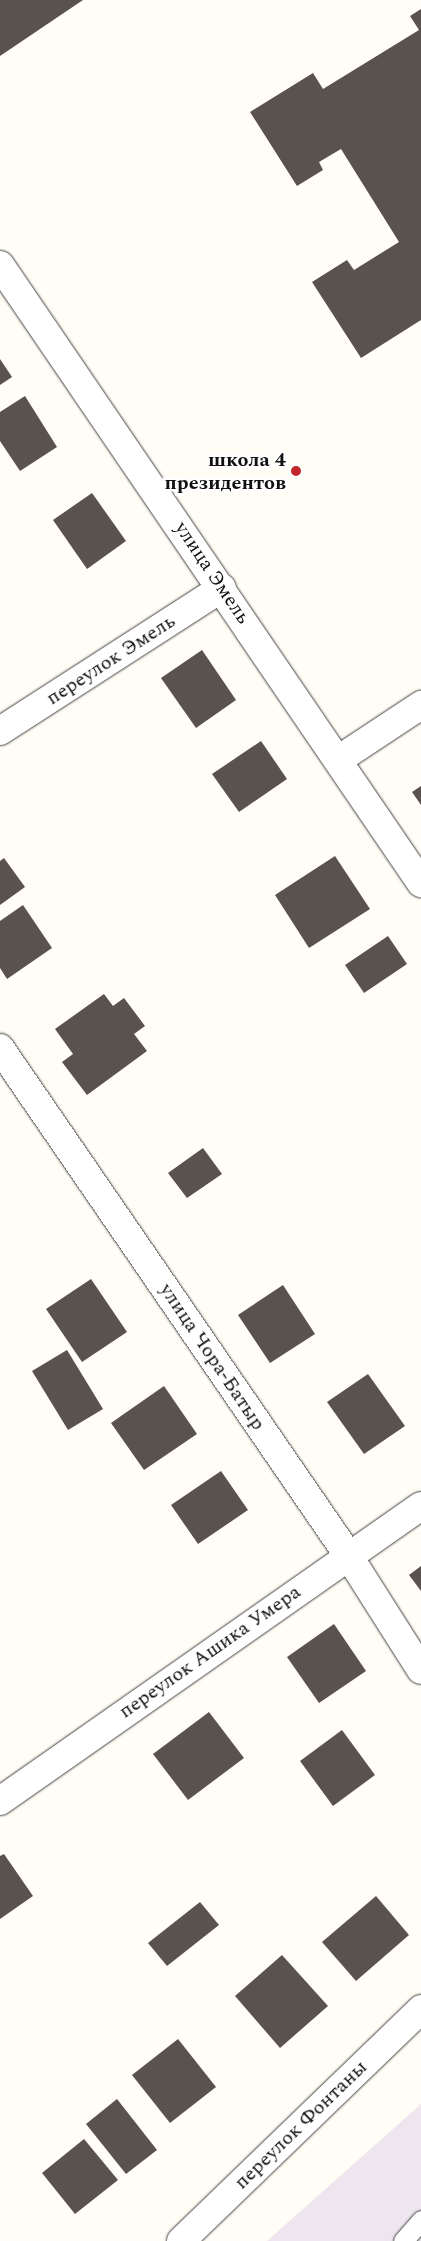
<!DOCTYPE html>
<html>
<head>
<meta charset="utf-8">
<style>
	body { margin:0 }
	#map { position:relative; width:421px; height:2241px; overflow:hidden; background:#fffdf5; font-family:Spectral,serif }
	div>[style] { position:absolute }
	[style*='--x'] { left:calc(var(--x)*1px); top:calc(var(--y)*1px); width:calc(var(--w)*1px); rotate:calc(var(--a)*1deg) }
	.industrial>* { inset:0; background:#eee6ef }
	.building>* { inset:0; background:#5a524d }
	.roads { filter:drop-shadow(0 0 1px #444) drop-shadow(0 0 1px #444) }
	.service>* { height:19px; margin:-9.5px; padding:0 9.5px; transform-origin:9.5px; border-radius:9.5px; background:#fff }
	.minor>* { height:28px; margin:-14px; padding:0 14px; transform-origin:14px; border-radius:14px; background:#fff }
	.dots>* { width:14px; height:14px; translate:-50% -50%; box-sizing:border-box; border:2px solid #fff; border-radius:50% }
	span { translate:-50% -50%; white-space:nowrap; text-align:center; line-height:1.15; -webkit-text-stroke:5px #fff; paint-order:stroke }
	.poi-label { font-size:20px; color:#111; font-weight:700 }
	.right { translate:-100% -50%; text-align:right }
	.street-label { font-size:20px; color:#111 }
</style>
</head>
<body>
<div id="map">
	<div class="industrial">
		<div style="clip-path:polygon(421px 2104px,421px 2241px,267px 2241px)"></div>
	</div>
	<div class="building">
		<div style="clip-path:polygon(0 0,83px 0,0 56px)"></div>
		<div style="clip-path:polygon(421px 9px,421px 320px,361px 358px,312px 282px,347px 260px,354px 270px,399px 242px,341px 149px,319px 162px,323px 170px,297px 186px,250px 112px,313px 73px,323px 89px,419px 30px,410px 16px)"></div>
		<div style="clip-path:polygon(0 359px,12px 377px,0 385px)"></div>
		<div style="clip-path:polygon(25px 396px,57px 447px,20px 471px,0 441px,0 412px)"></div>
		<div style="clip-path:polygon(92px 493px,126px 541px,87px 569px,53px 520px)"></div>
		<div style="clip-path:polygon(202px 650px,236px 700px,196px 728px,161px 678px)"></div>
		<div style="clip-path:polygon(261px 741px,287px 779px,239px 812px,212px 774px)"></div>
		<div style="clip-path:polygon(421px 786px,421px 805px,412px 792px)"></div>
		<div style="clip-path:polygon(335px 856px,370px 909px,309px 948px,275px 895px)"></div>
		<div style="clip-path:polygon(4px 858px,25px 887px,0 905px,0 861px)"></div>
		<div style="clip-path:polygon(23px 905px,52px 948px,7px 979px,0 968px,0 921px)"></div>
		<div style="clip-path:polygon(388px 936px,407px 964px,364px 993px,345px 965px)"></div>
		<div style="clip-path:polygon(104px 994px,113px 1006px,124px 998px,145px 1026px,134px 1034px,147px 1051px,87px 1095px,62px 1062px,73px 1054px,55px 1029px)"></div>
		<div style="clip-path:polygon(203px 1148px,222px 1174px,187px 1198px,168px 1173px)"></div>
		<div style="clip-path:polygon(91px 1279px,127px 1332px,82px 1362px,46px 1309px)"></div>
		<div style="clip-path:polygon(283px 1285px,315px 1334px,270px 1363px,238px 1315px)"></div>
		<div style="clip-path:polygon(67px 1350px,103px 1409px,68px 1430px,32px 1371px)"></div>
		<div style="clip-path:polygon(368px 1374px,405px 1426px,364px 1454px,327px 1402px)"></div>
		<div style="clip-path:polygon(164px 1386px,197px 1434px,144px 1470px,111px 1423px)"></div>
		<div style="clip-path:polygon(221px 1471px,248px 1510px,198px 1544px,171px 1505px)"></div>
		<div style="clip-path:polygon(421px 1566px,421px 1591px,409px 1575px)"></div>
		<div style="clip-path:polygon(334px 1624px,366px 1671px,319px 1703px,287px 1657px)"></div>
		<div style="clip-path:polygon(209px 1712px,244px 1758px,188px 1800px,153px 1754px)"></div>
		<div style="clip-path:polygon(342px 1730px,375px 1775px,333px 1806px,300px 1761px)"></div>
		<div style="clip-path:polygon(4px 1854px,33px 1896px,0 1919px,0 1856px)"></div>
		<div style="clip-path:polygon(376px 1896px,409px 1935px,356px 1981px,322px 1942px)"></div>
		<div style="clip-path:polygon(200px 1902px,219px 1925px,167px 1966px,148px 1943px)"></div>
		<div style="clip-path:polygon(282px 1955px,328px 2006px,280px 2048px,235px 1996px)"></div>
		<div style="clip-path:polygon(178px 2039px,216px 2087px,170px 2123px,132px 2075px)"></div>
		<div style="clip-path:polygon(117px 2099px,157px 2150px,126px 2174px,86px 2124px)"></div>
		<div style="clip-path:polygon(84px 2139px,118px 2180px,75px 2214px,42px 2173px)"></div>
	</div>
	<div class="roads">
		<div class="service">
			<div style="--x:403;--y:2241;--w:28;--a:-49"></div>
		</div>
		<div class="minor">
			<div style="--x:0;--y:265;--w:748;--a:55.74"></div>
			<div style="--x:0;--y:731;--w:264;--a:-32.8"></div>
			<div style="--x:338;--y:760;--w:100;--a:-33.5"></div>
			<div style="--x:0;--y:1048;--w:615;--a:55.53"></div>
			<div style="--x:348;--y:1555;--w:136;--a:57.6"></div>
			<div style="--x:0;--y:1801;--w:514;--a:-35.02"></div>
			<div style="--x:181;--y:2241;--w:334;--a:-44"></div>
		</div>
	</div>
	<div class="dots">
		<div style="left:296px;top:471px;background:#c4262e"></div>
	</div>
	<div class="poi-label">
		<span class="right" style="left:286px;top:472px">школа 4<br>президентов</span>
	</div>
	<div class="street-label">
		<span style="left:212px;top:573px;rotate:56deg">улица Эмель</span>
		<span style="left:111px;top:660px;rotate:-33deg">переулок Эмель</span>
		<span style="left:212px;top:1357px;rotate:56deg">улица Чора-Батыр</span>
		<span style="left:210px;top:1652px;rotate:-35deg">переулок Ашика Умера</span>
		<span style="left:301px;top:2125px;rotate:-44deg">переулок Фонтаны</span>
	</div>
</div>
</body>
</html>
